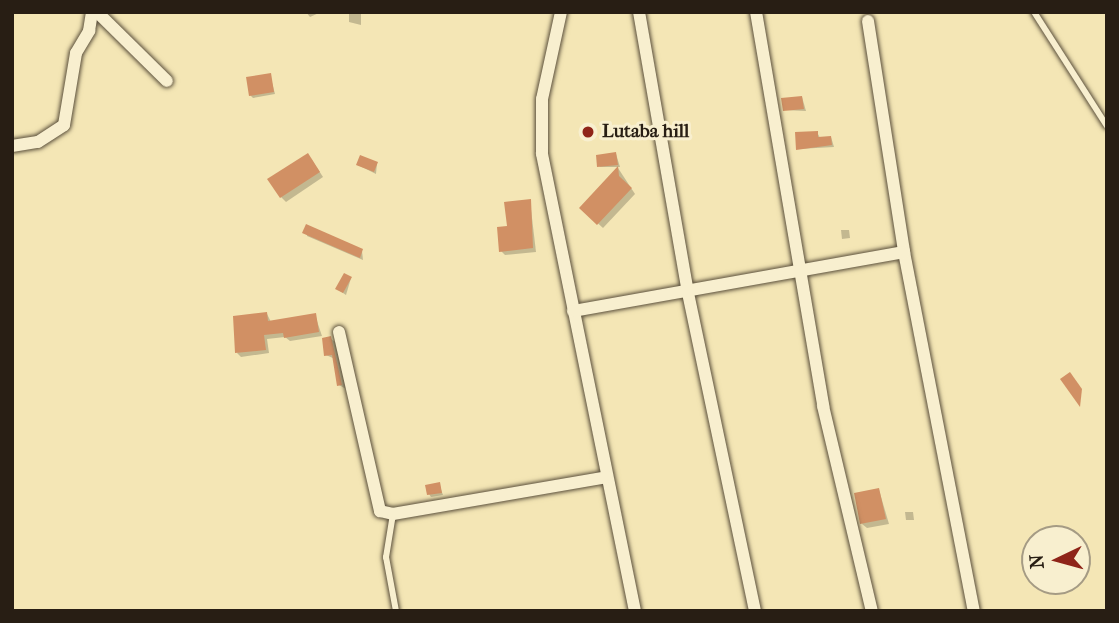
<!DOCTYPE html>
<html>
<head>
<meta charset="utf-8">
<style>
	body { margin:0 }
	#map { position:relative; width:1119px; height:623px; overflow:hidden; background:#f4e6b5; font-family:"IM FELL French Canon",serif }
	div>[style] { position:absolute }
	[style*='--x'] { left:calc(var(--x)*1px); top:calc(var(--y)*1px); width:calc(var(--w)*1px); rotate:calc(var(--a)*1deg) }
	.shadow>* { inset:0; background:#0003 }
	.building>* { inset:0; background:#d19064 }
	.roads { filter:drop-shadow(0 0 2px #5b503c) drop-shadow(0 0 2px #5b503c) }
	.service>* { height:6px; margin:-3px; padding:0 3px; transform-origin:3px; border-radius:3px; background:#f8efcf }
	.minor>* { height:12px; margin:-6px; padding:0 6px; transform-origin:6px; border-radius:6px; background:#f8efcf }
	.dots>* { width:19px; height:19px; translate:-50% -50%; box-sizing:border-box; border:4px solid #f8efcf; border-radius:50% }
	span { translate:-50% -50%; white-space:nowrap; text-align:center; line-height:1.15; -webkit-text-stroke:6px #f8efcf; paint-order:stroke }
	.poi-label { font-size:19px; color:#281e14; font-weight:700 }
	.left { translate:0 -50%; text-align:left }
	.frame { position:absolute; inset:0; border:14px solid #281e14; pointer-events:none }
	.north { position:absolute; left:1021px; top:525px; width:70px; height:70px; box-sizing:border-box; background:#f8efcf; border:2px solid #a59b84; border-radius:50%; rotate:265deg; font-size:19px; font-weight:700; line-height:28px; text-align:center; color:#281e14 }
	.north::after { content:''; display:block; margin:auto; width:24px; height:32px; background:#8f2418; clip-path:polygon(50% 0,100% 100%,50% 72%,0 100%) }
</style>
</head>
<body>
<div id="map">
	<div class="shadow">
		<div style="clip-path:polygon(306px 12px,321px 12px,310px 17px)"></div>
		<div style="clip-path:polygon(349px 12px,361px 12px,361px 25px,349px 22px)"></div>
		<div style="clip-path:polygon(270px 75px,275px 94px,253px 98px,250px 95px)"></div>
		<div style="clip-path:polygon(802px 97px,806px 111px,784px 110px)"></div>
		<div style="clip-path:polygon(817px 132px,820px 138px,831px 137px,834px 147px,798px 149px)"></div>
		<div style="clip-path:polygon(616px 154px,620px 167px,599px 167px)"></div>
		<div style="clip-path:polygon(312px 160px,323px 177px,286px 202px,281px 197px)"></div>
		<div style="clip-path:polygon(377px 163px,376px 174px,358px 165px)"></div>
		<div style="clip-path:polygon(618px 168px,635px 194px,603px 228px,581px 208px)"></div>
		<div style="clip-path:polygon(530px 201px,536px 252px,505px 255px,501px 251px,509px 228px)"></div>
		<div style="clip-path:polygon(307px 227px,362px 251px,363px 260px,307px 236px)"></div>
		<div style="clip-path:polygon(841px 230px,849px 230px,850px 238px,842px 239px)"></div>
		<div style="clip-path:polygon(351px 278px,346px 295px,337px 289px)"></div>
		<div style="clip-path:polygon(267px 314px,271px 322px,315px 315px,322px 336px,290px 341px,285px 337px,267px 339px,269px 353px,241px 357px,237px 353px)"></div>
		<div style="clip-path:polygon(330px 338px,335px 342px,346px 389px,339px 385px,335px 359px,326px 355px)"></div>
		<div style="clip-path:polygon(439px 484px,443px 495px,431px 497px,429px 494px)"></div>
		<div style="clip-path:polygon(879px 490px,889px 524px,867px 528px,862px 524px)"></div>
		<div style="clip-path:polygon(905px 512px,913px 512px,914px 520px,906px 520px)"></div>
	</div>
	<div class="building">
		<div style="clip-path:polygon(271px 73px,274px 92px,249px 96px,246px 77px)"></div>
		<div style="clip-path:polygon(802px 96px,804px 109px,783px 111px,781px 98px)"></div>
		<div style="clip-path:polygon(818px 131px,818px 137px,831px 136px,832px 145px,796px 150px,795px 132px)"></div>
		<div style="clip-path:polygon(616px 152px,618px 165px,597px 167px,596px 155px)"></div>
		<div style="clip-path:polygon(308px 153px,320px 172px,280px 198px,267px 179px)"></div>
		<div style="clip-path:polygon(360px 155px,378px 162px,374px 172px,356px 165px)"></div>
		<div style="clip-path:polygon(618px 166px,619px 176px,632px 188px,597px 225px,579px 208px)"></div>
		<div style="clip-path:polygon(531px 199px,533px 248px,499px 252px,497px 227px,507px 226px,504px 202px)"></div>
		<div style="clip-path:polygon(306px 224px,363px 249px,360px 258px,302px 233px)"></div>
		<div style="clip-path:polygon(344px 273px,352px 277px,343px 293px,335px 289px)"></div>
		<div style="clip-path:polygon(267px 312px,268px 321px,316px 313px,319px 332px,284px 338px,283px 333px,264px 335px,266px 350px,235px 353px,233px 316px)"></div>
		<div style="clip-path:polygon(331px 336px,342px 385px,337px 386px,332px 355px,324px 356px,322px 338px)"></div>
		<div style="clip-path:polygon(1070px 372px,1082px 389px,1080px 407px,1060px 379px)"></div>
		<div style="clip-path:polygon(440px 482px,442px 493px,427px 495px,425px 485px)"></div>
		<div style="clip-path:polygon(879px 488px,886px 519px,860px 524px,854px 493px)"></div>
	</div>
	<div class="roads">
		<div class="service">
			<div style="--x:1034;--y:12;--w:135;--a:57.4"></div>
			<div style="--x:393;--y:514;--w:44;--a:99.2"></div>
			<div style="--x:386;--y:557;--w:55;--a:79.5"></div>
		</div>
		<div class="minor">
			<div style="--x:97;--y:12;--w:98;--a:44.6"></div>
			<div style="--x:561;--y:12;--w:89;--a:102.3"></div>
			<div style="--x:542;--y:99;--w:55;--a:90"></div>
			<div style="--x:542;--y:154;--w:466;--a:78.5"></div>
			<div style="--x:639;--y:12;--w:285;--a:80.1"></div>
			<div style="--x:688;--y:293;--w:325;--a:78.1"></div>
			<div style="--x:756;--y:12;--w:400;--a:80.3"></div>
			<div style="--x:823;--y:406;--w:211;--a:76.6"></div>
			<div style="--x:868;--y:21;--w:234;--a:81.1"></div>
			<div style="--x:904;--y:252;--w:366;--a:79"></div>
			<div style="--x:12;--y:146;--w:26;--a:-9"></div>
			<div style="--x:38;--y:142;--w:31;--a:-33"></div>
			<div style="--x:64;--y:125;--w:73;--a:-80.5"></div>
			<div style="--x:76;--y:53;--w:26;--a:-59"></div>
			<div style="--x:89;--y:31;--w:19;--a:-81"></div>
			<div style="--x:573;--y:311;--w:336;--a:-10.1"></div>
			<div style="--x:339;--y:332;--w:184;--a:77.1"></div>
			<div style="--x:380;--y:511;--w:13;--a:13"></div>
			<div style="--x:393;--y:514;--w:217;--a:-9.8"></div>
		</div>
	</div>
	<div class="dots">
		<div style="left:588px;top:132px;background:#8f2418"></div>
	</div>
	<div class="poi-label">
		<span class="left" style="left:602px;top:132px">Lutaba hill</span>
	</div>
	<div class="frame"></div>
	<div class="north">N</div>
</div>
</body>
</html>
